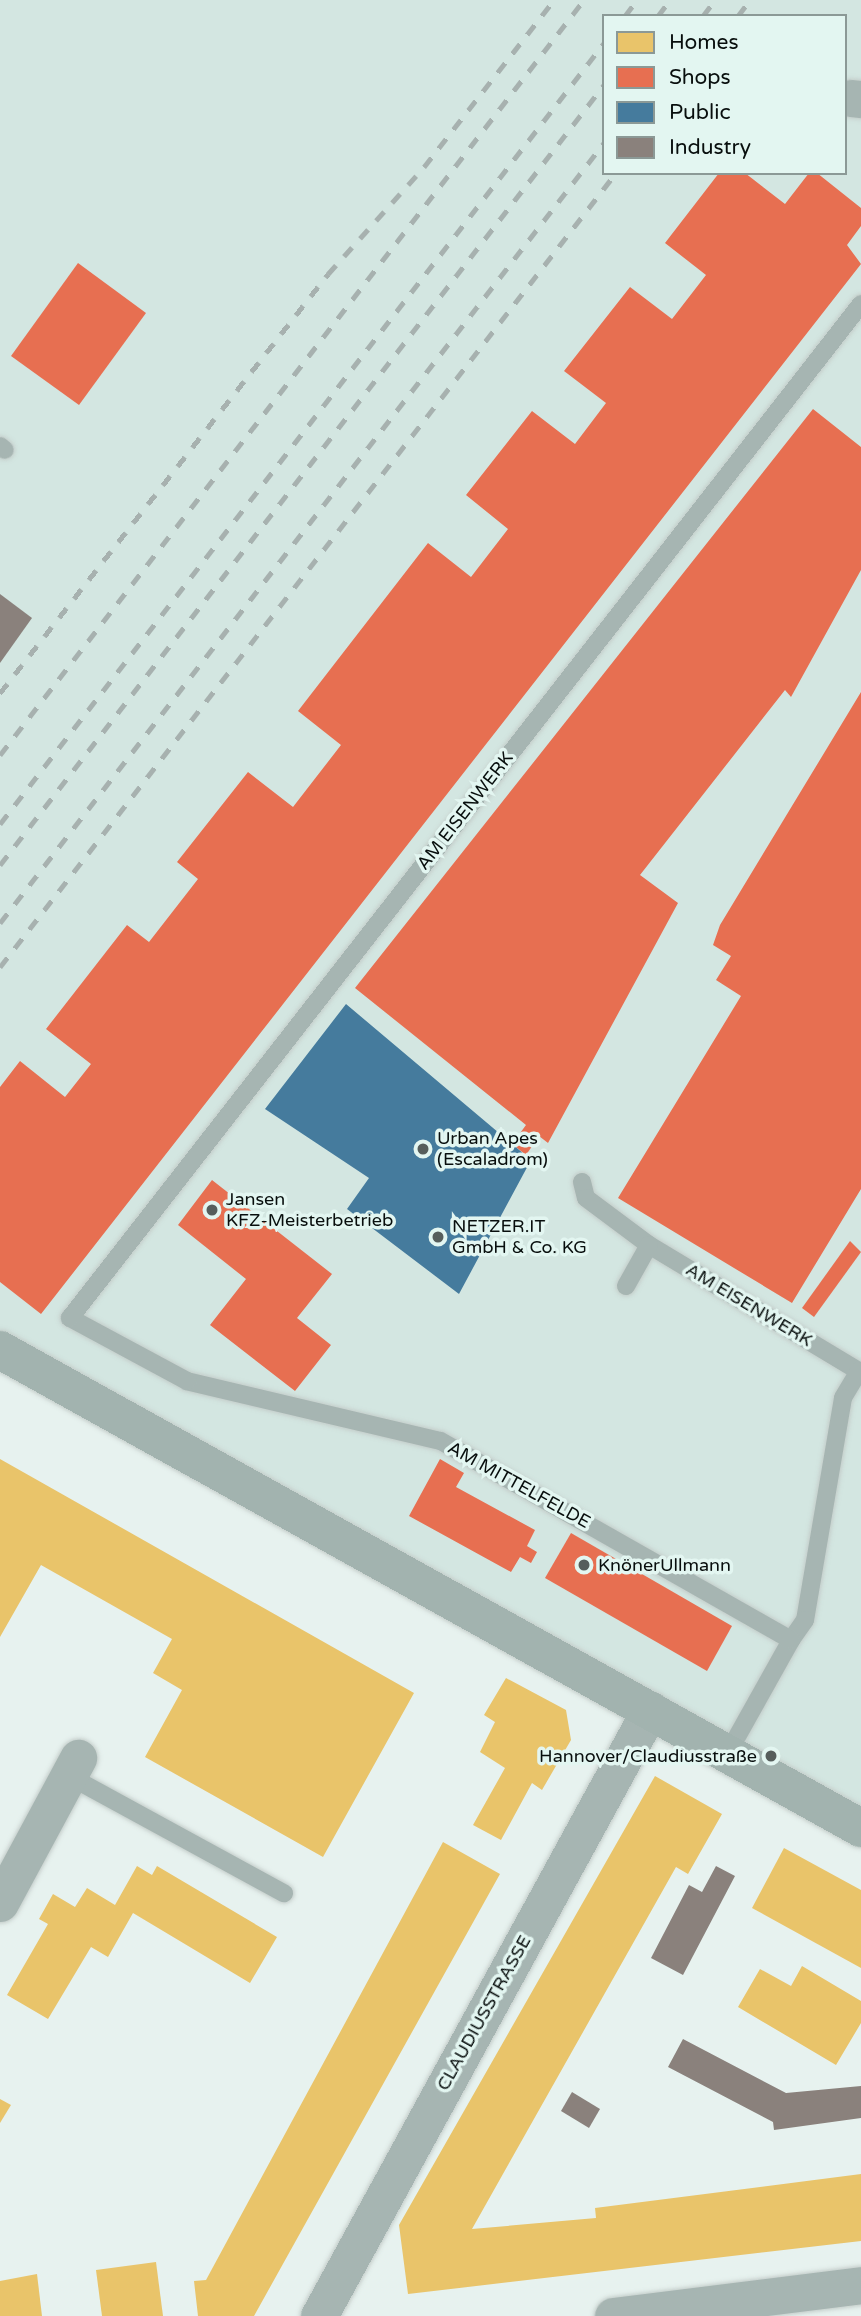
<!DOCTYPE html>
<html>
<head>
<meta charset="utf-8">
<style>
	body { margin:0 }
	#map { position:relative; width:861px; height:2316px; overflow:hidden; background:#e7f2ef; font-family:"Varela Round",sans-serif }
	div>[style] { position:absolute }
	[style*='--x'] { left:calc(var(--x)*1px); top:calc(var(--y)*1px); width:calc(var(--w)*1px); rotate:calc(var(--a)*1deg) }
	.built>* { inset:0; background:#d3e6e1 }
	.homes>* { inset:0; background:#e9c46a }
	.shops>* { inset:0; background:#e76f51 }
	.public>* { inset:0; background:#457b9d }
	.industry>* { inset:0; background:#8a817c }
	.roads { filter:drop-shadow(0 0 2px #c4cdca) drop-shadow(0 0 2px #c4cdca) }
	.lane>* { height:18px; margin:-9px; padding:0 9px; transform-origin:9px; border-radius:9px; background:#a6b5b2 }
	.street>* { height:37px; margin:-18.5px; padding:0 18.5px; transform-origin:18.5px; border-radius:18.5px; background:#a6b5b2 }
	.secondary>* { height:38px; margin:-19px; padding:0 19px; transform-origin:19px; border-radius:19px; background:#a2b3af }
	.rail>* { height:5px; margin-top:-2.5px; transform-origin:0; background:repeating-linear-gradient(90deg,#a7b1af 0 12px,transparent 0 24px) }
	.dots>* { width:19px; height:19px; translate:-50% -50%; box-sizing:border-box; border:4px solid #e3f6f1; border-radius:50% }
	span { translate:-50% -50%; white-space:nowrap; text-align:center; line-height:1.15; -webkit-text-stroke:7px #e3f6f1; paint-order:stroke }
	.street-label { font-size:18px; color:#080e0d }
	.poi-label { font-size:18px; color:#080e0d }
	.left { translate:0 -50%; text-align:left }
	.right { translate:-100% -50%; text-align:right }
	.legend { position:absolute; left:602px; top:14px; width:245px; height:161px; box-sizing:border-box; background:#e3f6f1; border:2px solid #8b9996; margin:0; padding:9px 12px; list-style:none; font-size:21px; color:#080e0d }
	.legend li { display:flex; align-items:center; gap:14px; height:35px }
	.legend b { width:35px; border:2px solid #8b9996 }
</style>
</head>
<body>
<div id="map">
	<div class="built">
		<div style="clip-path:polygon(evenodd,0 0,861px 0,861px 1828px,0 1349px,0 0,604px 16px,845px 16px,845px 173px,604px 173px,604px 16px)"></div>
	</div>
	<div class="homes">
		<div style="clip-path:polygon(0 1459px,414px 1693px,323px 1857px,145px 1757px,182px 1690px,153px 1673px,172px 1639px,41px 1565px,0 1637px)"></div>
		<div style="clip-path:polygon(506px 1678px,566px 1710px,571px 1740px,542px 1790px,532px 1783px,501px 1840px,473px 1825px,505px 1768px,480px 1752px,495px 1722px,484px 1715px)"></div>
		<div style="clip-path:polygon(655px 1776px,722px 1814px,688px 1874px,676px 1867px,472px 2229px,596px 2218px,595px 2208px,861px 2174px,861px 2241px,408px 2294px,399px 2225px)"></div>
		<div style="clip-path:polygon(443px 1842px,500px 1874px,254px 2316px,198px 2316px,194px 2281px,206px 2280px)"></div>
		<div style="clip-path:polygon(784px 1848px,861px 1890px,861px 1968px,752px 1908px)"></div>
		<div style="clip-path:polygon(137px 1866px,152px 1875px,157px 1866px,277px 1937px,250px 1983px,133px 1913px,108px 1957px,91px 1947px,48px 2019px,7px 1995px,48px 1924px,39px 1919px,53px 1894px,75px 1907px,87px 1888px,115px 1905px)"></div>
		<div style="clip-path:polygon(802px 1966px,861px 2001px,861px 2023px,836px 2065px,738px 2007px,760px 1969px,791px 1986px)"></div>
		<div style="clip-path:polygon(0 2099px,11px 2105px,0 2123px)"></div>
		<div style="clip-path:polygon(156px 2262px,163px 2316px,102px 2316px,96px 2270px)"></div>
		<div style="clip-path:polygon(37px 2274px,42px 2316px,0 2316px,0 2281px)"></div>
	</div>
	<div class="shops">
		<div style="clip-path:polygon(719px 173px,745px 173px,785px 204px,809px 173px,817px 173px,861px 208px,861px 226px,847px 245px,861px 264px,41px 1314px,0 1282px,0 1087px,20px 1061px,65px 1097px,91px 1064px,46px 1029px,127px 925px,149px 942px,198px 879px,177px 862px,248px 772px,293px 807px,341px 745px,298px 711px,428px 543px,471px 577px,508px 529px,466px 495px,532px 411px,575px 444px,606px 403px,564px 371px,630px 287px,672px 319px,706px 275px,665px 243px)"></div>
		<div style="clip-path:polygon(78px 263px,146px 313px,79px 405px,11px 356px)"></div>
		<div style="clip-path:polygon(813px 409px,861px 447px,861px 570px,791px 697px,785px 690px,640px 875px,678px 903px,548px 1143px,539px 1136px,526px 1155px,512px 1144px,526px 1125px,355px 988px)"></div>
		<div style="clip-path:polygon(861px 692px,861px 1189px,792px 1303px,618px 1198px,741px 996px,716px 980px,731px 956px,713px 945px,720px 925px)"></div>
		<div style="clip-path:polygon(212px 1180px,332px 1274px,297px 1318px,331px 1345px,295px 1391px,210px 1325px,246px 1279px,178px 1225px)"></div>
		<div style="clip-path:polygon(850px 1241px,861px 1252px,814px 1317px,802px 1308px)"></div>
		<div style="clip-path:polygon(440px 1459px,464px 1473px,456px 1487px,535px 1530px,527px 1546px,537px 1552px,531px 1563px,520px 1557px,511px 1572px,409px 1516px)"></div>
		<div style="clip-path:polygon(571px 1533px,732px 1626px,707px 1671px,545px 1578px)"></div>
	</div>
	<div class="public">
		<div style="clip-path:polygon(346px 1004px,531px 1160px,459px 1294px,347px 1209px,369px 1178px,265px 1109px)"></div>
	</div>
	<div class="industry">
		<div style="clip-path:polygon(0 594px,32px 618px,0 663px)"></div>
		<div style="clip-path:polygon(716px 1866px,735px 1876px,683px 1975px,651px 1958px,689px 1885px,702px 1892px)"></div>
		<div style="clip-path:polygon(683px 2039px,786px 2093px,861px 2086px,861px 2118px,774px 2130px,773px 2122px,668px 2067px)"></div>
		<div style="clip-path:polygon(572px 2092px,600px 2109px,589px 2128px,561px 2111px)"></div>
	</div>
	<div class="roads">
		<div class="lane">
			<div style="--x:0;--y:446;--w:6;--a:39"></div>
			<div style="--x:582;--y:1182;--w:16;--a:76"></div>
			<div style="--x:586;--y:1198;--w:79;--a:36.7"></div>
			<div style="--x:649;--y:1245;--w:245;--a:31"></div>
			<div style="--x:859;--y:1371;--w:31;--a:121"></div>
			<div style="--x:843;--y:1398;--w:225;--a:99.7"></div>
			<div style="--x:805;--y:1620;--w:24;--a:125"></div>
			<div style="--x:626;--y:1286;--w:47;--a:-60.7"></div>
			<div style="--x:729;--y:1751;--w:127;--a:-60.8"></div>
			<div style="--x:791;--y:1640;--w:403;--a:-150.4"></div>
			<div style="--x:440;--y:1441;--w:260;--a:-166.7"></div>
			<div style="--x:187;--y:1381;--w:133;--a:-151.7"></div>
			<div style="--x:70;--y:1318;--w:1286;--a:-52.04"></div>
			<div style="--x:69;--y:1776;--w:245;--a:28.6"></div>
		</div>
		<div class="street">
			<div style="--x:851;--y:98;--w:10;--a:6"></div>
			<div style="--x:0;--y:1903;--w:165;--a:-61.7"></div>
			<div style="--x:319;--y:2316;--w:691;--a:-61.36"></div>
			<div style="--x:613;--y:2316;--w:250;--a:-7.1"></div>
		</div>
		<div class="secondary">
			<div style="--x:0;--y:1350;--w:985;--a:29.04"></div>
		</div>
	</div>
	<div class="rail">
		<div style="--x:625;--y:16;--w:20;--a:-53"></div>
		<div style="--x:658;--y:16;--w:20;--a:-53"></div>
		<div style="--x:703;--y:16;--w:20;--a:-53"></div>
		<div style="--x:738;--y:16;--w:20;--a:-53"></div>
		<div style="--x:0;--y:693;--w:532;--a:-51.95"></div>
		<div style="--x:328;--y:274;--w:144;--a:-48.1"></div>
		<div style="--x:424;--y:167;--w:212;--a:-52.1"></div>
		<div style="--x:0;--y:755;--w:955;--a:-52.28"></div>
		<div style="--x:0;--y:824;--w:987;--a:-52.28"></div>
		<div style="--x:0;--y:865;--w:987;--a:-52.25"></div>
		<div style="--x:0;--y:923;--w:987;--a:-52.25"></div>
		<div style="--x:0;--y:967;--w:1005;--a:-52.2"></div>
	</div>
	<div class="dots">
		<div style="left:423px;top:1149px;background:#565e5c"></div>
		<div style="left:212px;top:1210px;background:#565e5c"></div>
		<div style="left:438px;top:1237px;background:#565e5c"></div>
		<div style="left:584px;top:1565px;background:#565e5c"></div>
		<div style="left:771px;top:1756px;background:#565e5c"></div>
	</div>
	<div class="street-label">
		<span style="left:465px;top:811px;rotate:-52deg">AM EISENWERK</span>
		<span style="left:749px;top:1305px;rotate:31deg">AM EISENWERK</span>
		<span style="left:519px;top:1485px;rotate:29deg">AM MITTELFELDE</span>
		<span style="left:484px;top:2013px;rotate:-61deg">CLAUDIUSSTRASSE</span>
	</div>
	<div class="poi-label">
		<span class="left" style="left:437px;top:1149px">Urban Apes<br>(Escaladrom)</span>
		<span class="left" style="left:226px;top:1210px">Jansen<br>KFZ-Meisterbetrieb</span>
		<span class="left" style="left:452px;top:1237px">NETZER.IT<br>GmbH &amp; Co. KG</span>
		<span class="left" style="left:598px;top:1565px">KnönerUllmann</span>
		<span class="right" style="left:757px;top:1756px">Hannover/Claudiusstraße</span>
	</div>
	<ul class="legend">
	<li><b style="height:19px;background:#e9c46a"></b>Homes</li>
	<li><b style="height:19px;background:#e76f51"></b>Shops</li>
	<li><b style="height:19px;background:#457b9d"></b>Public</li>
	<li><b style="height:19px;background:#8a817c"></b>Industry</li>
	</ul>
</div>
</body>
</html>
